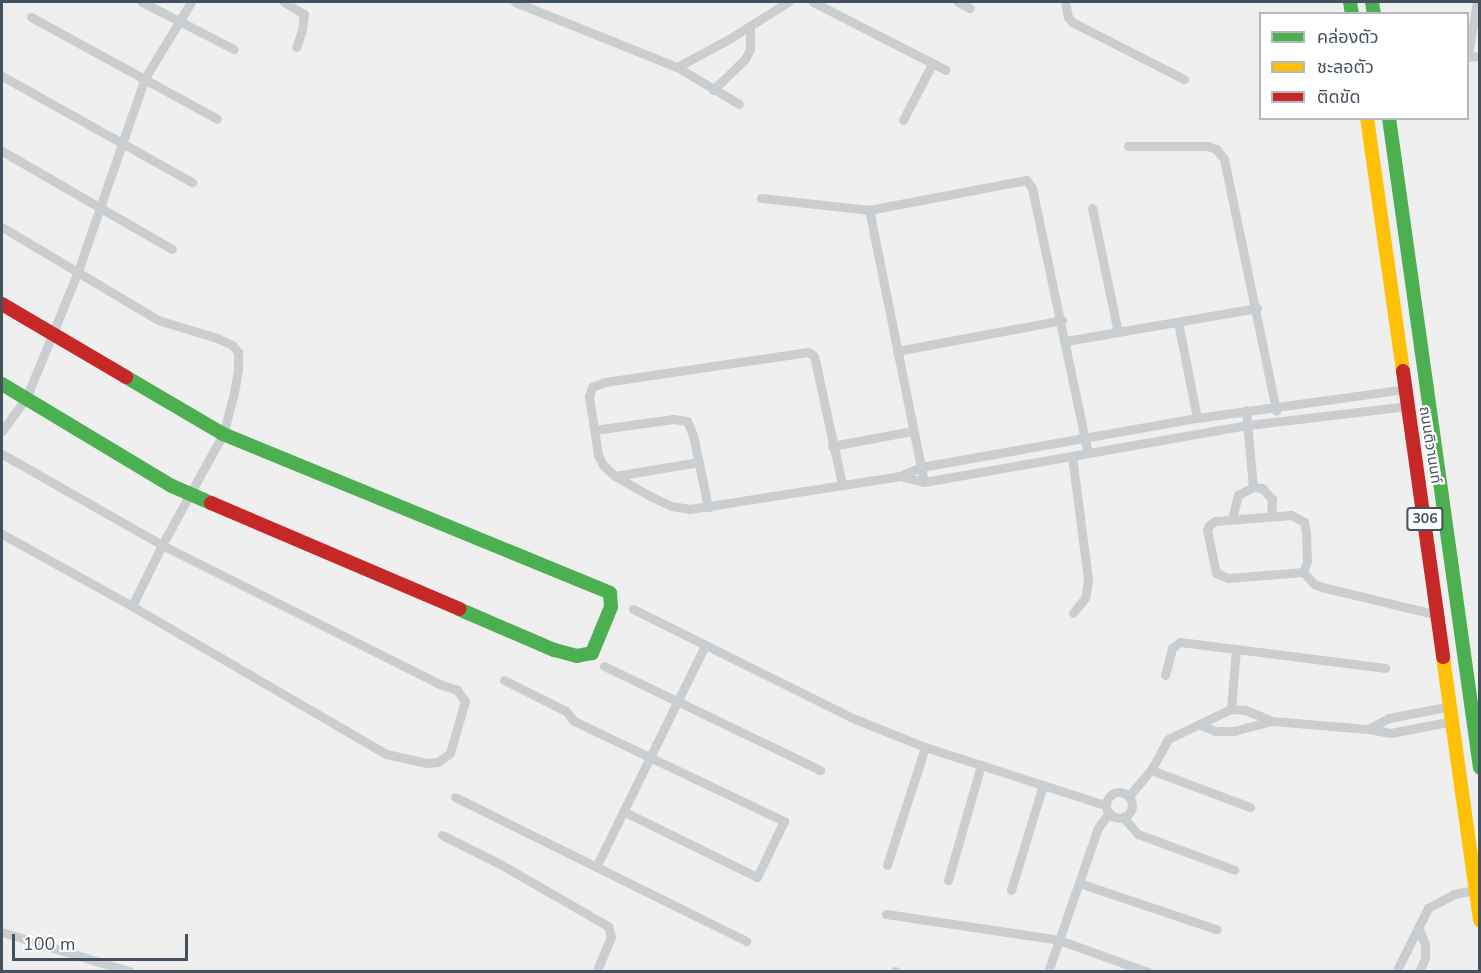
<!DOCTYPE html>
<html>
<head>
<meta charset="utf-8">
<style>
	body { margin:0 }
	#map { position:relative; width:1481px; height:973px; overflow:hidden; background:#f0efef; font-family:"Nunito Sans","Noto Sans Thai",sans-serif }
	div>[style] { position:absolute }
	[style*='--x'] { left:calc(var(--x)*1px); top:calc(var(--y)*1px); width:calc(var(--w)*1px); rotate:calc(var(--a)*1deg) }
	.street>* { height:9px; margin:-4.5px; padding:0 4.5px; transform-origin:4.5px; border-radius:4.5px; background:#cbced0 }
	.street>.ring { margin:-4.5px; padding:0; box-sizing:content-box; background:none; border:9px solid #cbced0; border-radius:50% }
	.fast>* { height:14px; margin:-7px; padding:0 7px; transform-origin:7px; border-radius:7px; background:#4caf50 }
	.slow>* { height:14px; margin:-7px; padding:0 7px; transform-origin:7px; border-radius:7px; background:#ffc107 }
	.jam>* { height:14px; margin:-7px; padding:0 7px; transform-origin:7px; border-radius:7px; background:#c62828 }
	span { translate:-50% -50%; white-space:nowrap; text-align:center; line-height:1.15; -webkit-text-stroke:4.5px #fff; paint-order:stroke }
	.shield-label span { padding:2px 4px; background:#fff; border:2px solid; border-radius:4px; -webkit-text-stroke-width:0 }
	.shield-label { font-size:14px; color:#44515e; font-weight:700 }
	.street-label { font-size:15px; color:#44515e }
	.frame { position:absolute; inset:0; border:3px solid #44515e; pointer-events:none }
	.legend { position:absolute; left:1259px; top:12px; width:210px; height:108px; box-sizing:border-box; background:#fff; border:2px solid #b4b9bf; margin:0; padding:8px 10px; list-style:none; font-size:18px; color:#44515e }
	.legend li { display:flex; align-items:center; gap:12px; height:30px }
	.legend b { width:30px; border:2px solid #b4b9bf }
	.scale { position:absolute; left:12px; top:934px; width:176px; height:27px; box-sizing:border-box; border:3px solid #44515e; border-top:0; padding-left:8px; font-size:18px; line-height:21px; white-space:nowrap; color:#44515e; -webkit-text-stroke:4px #fff; paint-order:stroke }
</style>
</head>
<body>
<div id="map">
	<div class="street">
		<div style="--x:142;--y:2;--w:103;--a:27.1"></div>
		<div style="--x:284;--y:2;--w:23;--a:31"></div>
		<div style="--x:304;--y:14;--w:16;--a:97"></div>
		<div style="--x:302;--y:30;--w:18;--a:109"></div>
		<div style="--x:515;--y:2;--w:175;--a:21.9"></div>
		<div style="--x:677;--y:67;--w:59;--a:-28.3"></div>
		<div style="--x:729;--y:39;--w:70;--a:-32.1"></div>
		<div style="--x:813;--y:2;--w:149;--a:27.1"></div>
		<div style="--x:958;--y:2;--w:13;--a:27"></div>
		<div style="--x:1065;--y:2;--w:15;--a:79"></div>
		<div style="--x:1068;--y:17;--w:6;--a:51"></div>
		<div style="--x:1072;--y:22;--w:126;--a:27"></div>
		<div style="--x:31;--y:17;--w:212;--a:28.7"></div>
		<div style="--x:1468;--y:55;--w:54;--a:-80.4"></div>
		<div style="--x:1468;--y:57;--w:12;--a:-5"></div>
		<div style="--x:677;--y:67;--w:72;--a:30.8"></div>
		<div style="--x:2;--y:76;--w:218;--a:29.2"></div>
		<div style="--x:713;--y:90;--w:45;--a:-44.1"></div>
		<div style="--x:745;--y:59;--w:11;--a:-63"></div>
		<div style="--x:750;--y:49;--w:22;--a:-90"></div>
		<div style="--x:903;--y:120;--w:63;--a:-62.6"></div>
		<div style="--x:1128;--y:146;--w:80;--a:0"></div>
		<div style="--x:1208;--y:146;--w:9;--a:21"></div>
		<div style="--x:1216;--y:149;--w:13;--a:51"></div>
		<div style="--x:1224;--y:159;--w:257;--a:78.3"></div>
		<div style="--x:2;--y:151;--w:196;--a:30"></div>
		<div style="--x:761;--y:198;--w:109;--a:6.3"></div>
		<div style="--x:1092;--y:208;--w:127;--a:78.2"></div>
		<div style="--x:2;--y:227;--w:182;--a:30.8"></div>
		<div style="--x:158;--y:320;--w:62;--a:17"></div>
		<div style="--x:217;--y:338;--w:17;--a:25"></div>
		<div style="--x:232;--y:345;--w:9;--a:49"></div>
		<div style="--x:238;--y:352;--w:18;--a:90"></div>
		<div style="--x:238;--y:370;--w:23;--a:100"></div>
		<div style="--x:234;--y:393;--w:42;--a:105"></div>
		<div style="--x:223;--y:434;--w:127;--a:118.8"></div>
		<div style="--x:162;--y:545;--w:68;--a:116.2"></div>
		<div style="--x:1178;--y:322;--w:98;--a:78.8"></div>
		<div style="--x:1066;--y:341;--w:194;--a:-9.8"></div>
		<div style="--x:897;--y:351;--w:168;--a:-10.6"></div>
		<div style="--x:594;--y:430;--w:80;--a:-7.9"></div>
		<div style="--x:673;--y:419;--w:14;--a:8"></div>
		<div style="--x:687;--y:421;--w:15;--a:67"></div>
		<div style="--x:693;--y:435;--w:74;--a:78.2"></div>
		<div style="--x:2;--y:431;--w:41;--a:-54"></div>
		<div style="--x:26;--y:398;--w:70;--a:-67.4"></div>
		<div style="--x:53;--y:333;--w:67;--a:-68"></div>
		<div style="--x:78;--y:271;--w:204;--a:-70.9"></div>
		<div style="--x:145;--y:78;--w:89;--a:-58.8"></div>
		<div style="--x:832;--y:446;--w:81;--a:-10.6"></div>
		<div style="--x:2;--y:454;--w:184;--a:29.6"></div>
		<div style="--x:162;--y:545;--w:310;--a:26.6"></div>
		<div style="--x:439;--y:684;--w:19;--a:18"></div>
		<div style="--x:457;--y:690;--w:14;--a:54"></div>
		<div style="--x:465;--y:701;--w:54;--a:106.1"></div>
		<div style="--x:450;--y:753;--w:15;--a:143"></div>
		<div style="--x:438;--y:762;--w:11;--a:175"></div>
		<div style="--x:427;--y:763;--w:42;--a:-167.6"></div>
		<div style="--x:386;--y:754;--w:294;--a:-149.8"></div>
		<div style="--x:132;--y:606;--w:149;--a:-151"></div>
		<div style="--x:1072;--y:456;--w:125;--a:82.6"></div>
		<div style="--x:1088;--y:580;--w:18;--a:99"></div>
		<div style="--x:1085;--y:598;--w:19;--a:129"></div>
		<div style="--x:615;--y:476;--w:85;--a:-9.5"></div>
		<div style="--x:900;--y:476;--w:25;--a:14"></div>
		<div style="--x:924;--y:482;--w:329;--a:-10"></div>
		<div style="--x:1248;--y:425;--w:161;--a:-6.8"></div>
		<div style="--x:924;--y:482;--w:278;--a:-101.4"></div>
		<div style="--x:869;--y:210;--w:155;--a:-10.8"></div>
		<div style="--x:1021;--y:181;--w:5;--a:-11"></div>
		<div style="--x:1026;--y:180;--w:10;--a:53"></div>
		<div style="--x:1032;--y:188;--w:271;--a:78.1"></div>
		<div style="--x:842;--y:484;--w:118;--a:-102.3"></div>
		<div style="--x:817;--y:369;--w:13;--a:-103"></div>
		<div style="--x:814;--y:356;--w:7;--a:-146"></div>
		<div style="--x:808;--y:352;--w:205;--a:171.6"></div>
		<div style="--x:605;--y:382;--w:14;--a:159"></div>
		<div style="--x:592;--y:387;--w:9;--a:108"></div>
		<div style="--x:589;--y:396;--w:60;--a:81.3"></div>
		<div style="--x:598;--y:455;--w:11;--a:63"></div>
		<div style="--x:603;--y:465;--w:16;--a:43"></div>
		<div style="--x:615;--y:476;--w:40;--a:29.7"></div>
		<div style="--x:650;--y:496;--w:23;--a:25"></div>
		<div style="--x:671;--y:506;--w:19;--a:9"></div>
		<div style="--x:690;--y:509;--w:213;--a:-8.9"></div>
		<div style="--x:900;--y:476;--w:23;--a:-23"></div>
		<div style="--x:921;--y:467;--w:280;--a:-10.1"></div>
		<div style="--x:1197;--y:418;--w:210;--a:-7.9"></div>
		<div style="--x:1253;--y:487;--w:9;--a:6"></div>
		<div style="--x:1262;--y:488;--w:15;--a:48"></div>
		<div style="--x:1272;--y:499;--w:17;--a:93"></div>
		<div style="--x:1291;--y:515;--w:15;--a:28"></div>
		<div style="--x:1304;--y:522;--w:10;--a:79"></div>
		<div style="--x:1306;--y:532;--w:29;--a:88"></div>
		<div style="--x:1307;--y:561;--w:12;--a:110"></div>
		<div style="--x:1303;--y:572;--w:75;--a:175.4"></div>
		<div style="--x:1228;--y:578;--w:13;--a:-157"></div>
		<div style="--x:1216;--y:573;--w:44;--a:-101.8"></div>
		<div style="--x:1207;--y:530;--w:5;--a:-68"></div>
		<div style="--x:1209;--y:525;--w:7;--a:-34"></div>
		<div style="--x:1215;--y:521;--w:76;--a:-4.5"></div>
		<div style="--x:1232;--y:519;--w:25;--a:-76"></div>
		<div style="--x:1238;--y:495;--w:17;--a:-28"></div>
		<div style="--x:1253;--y:487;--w:77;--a:-95.2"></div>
		<div style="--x:1303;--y:572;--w:16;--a:47"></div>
		<div style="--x:1314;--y:584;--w:9;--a:21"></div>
		<div style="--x:1322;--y:587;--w:120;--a:13.5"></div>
		<div style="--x:633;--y:609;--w:248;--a:26.4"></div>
		<div style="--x:855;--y:719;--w:75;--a:21.8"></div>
		<div style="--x:925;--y:747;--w:189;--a:17.9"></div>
		<div style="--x:604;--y:666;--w:240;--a:25.7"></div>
		<div style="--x:1165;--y:675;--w:28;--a:-75"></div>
		<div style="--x:1172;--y:648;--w:10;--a:-37"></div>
		<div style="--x:1180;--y:642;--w:207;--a:7.2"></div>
		<div style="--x:504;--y:680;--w:69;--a:26.6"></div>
		<div style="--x:566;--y:711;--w:13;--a:51"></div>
		<div style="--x:574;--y:721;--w:233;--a:25.5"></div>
		<div style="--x:784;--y:821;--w:62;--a:115.7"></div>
		<div style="--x:757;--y:877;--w:149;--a:-153.8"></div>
		<div style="--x:1231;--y:709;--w:60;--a:-85.2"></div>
		<div style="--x:1201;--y:725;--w:15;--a:23"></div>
		<div style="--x:1215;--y:731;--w:19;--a:0"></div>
		<div style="--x:1234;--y:731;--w:39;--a:-15"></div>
		<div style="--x:1368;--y:729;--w:24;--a:-28"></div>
		<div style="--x:1389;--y:718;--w:63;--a:-11"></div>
		<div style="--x:1151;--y:770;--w:106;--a:20.5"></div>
		<div class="ring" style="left:1106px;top:792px;width:17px;height:17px"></div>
		<div style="--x:1129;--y:796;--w:34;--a:-50"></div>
		<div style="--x:1151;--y:770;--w:35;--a:-61"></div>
		<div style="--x:1168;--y:739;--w:70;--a:-25.5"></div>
		<div style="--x:1231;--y:709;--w:14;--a:4"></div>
		<div style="--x:1245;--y:710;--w:29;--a:22"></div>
		<div style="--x:1272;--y:721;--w:96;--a:4.8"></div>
		<div style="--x:1368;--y:729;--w:23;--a:10"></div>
		<div style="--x:1391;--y:733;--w:63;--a:-11"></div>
		<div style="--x:455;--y:797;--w:325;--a:26.3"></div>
		<div style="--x:1123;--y:817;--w:23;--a:49"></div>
		<div style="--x:1138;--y:834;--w:103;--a:20.4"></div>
		<div style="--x:442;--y:835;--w:65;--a:26.6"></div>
		<div style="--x:500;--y:864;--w:125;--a:29.9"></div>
		<div style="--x:608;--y:926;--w:11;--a:75"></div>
		<div style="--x:611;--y:937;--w:38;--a:113"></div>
		<div style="--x:887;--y:865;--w:124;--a:-72.1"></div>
		<div style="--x:596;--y:867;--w:247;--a:-63.8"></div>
		<div style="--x:948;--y:880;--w:120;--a:-74"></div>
		<div style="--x:1079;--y:883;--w:145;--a:18.6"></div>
		<div style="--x:1011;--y:890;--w:110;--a:-73.1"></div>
		<div style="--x:886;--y:914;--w:175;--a:8.5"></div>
		<div style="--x:1059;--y:940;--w:95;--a:19.8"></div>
		<div style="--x:1418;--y:927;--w:18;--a:68"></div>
		<div style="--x:1425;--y:944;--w:14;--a:90"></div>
		<div style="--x:1425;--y:958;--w:15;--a:113"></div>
		<div style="--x:2;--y:932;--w:135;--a:17.2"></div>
		<div style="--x:895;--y:971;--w:2;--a:27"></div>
		<div style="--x:1048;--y:972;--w:152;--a:-70.9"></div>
		<div style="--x:1098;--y:828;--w:19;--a:-54"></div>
		<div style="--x:1396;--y:972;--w:72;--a:-63.4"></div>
		<div style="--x:1428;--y:908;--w:30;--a:-28"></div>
		<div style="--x:1454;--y:894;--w:21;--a:-11"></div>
	</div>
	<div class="fast">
		<div style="--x:1350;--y:2;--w:12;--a:81"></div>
		<div style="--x:1372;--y:2;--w:12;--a:81"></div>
		<div style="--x:1389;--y:118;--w:656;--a:82.03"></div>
		<div style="--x:126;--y:377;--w:113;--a:30.4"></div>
		<div style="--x:223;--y:434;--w:418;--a:22.3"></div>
		<div style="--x:610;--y:593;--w:14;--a:86"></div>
		<div style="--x:611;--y:607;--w:50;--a:112.4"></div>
		<div style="--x:592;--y:653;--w:15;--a:169"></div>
		<div style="--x:577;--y:656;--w:24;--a:-165"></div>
		<div style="--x:554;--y:650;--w:103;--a:-156.7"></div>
		<div style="--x:2;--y:384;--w:198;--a:31"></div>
		<div style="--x:172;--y:486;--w:43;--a:23.6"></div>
	</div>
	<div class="slow">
		<div style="--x:1367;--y:118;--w:256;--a:81.9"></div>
		<div style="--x:1443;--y:657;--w:266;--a:82"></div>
	</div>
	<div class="jam">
		<div style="--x:2;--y:304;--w:144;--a:30.5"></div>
		<div style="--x:1403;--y:371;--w:289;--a:82"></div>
		<div style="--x:211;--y:503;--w:270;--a:23.1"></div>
	</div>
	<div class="shield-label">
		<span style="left:1425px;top:519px">306</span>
	</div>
	<div class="street-label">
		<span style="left:1430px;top:445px;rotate:81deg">ถนนติวานนท์</span>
	</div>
	<div class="frame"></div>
	<ul class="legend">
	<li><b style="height:8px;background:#4caf50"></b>คล่องตัว</li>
	<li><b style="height:8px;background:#ffc107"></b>ชะลอตัว</li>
	<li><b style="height:8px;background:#c62828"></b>ติดขัด</li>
	</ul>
	<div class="scale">100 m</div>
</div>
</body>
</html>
